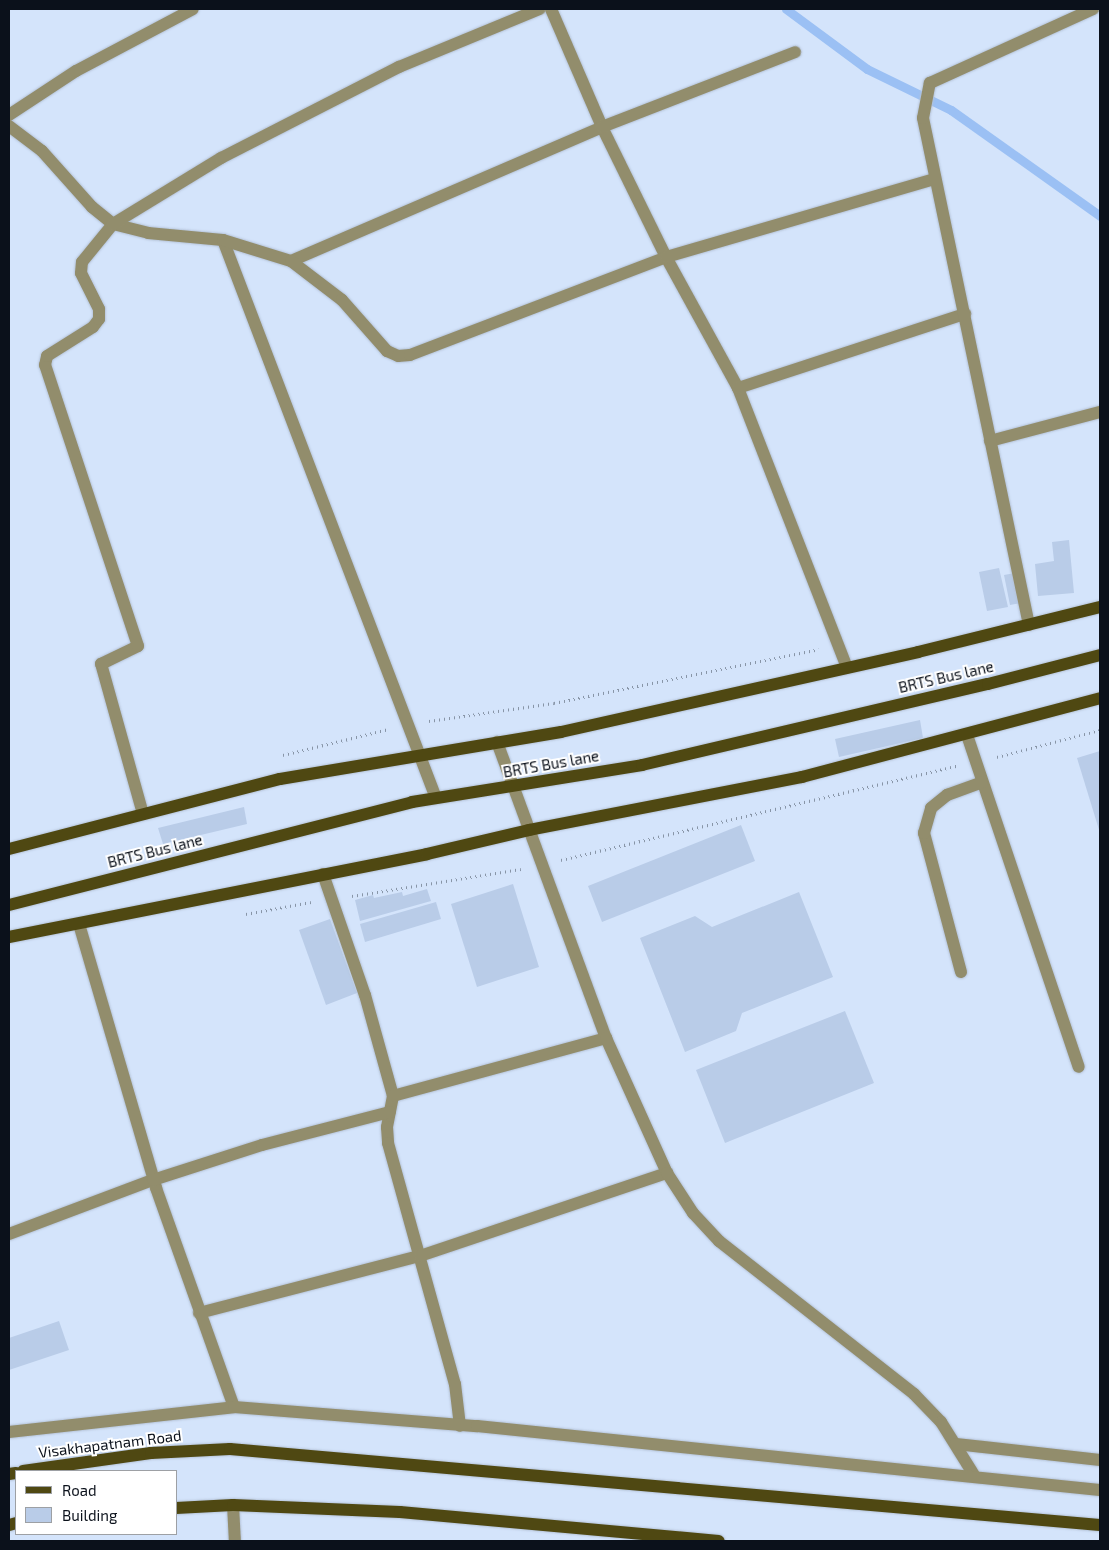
<!DOCTYPE html>
<html>
<head>
<meta charset="utf-8">
<style>
	body { margin:0 }
	#map { position:relative; width:1109px; height:1550px; overflow:hidden; background:#d4e4fb; font-family:"Exo 2",sans-serif }
	div>[style] { position:absolute }
	[style*='--x'] { left:calc(var(--x)*1px); top:calc(var(--y)*1px); width:calc(var(--w)*1px); rotate:calc(var(--a)*1deg) }
	.stream>* { height:9px; margin:-4.5px; padding:0 4.5px; transform-origin:4.5px; border-radius:4.5px; background:#9bc0f4 }
	.building>* { inset:0; background:#b9cce8 }
	.path>* { height:3px; margin-top:-1.5px; transform-origin:0; background:repeating-linear-gradient(90deg,#8895a7 0 1px,transparent 0 5px) }
	.roads { filter:drop-shadow(0 0 1px #b4c2d7) drop-shadow(0 0 1px #b4c2d7) }
	.service>* { height:12px; margin:-6px; padding:0 6px; transform-origin:6px; border-radius:6px; background:#928d6c }
	.minor>* { height:12px; margin:-6px; padding:0 6px; transform-origin:6px; border-radius:6px; background:#928d6c }
	.tertiary>* { height:12px; margin:-6px; padding:0 6px; transform-origin:6px; border-radius:6px; background:#928d6c }
	.primary>* { height:12px; margin:-6px; padding:0 6px; transform-origin:6px; border-radius:6px; background:#4f4812 }
	span { translate:-50% -50%; white-space:nowrap; text-align:center; line-height:1.15; -webkit-text-stroke:4px #fff; paint-order:stroke }
	.street-label { font-size:15px; color:#0b111b }
	.frame { position:absolute; inset:0; border:10px solid #0b111b; pointer-events:none }
	.legend { position:absolute; left:15px; top:1470px; width:162px; height:65px; box-sizing:border-box; background:#fff; border:1px solid #9da0a4; margin:0; padding:6px 9px; list-style:none; font-size:15px; color:#0b111b }
	.legend li { display:flex; align-items:center; gap:10px; height:25px }
	.legend b { width:25px; border:1px solid #9da0a4 }
</style>
</head>
<body>
<div id="map">
	<div class="stream">
		<div style="--x:786;--y:9;--w:101;--a:36.5"></div>
		<div style="--x:867;--y:69;--w:93;--a:26"></div>
		<div style="--x:951;--y:110;--w:183;--a:35.4"></div>
	</div>
	<div class="building">
		<div style="clip-path:polygon(1069px 540px,1074px 593px,1038px 596px,1035px 564px,1054px 561px,1052px 542px)"></div>
		<div style="clip-path:polygon(999px 568px,1008px 607px,987px 611px,979px 572px)"></div>
		<div style="clip-path:polygon(1015px 573px,1021px 603px,1010px 605px,1004px 575px)"></div>
		<div style="clip-path:polygon(920px 720px,923px 738px,839px 757px,835px 739px)"></div>
		<div style="clip-path:polygon(1100px 751px,1100px 833px,1077px 758px)"></div>
		<div style="clip-path:polygon(244px 807px,247px 824px,163px 844px,158px 828px)"></div>
		<div style="clip-path:polygon(741px 825px,755px 861px,602px 922px,588px 886px)"></div>
		<div style="clip-path:polygon(513px 884px,539px 967px,477px 987px,451px 904px)"></div>
		<div style="clip-path:polygon(427px 889px,431px 901px,360px 921px,355px 900px,373px 895px,374px 898px,402px 892px,403px 896px)"></div>
		<div style="clip-path:polygon(799px 892px,833px 977px,742px 1013px,736px 1031px,685px 1052px,640px 938px,695px 916px,712px 927px)"></div>
		<div style="clip-path:polygon(436px 902px,441px 919px,365px 942px,360px 924px)"></div>
		<div style="clip-path:polygon(330px 919px,357px 993px,326px 1005px,299px 930px)"></div>
		<div style="clip-path:polygon(845px 1011px,874px 1083px,725px 1143px,696px 1070px)"></div>
		<div style="clip-path:polygon(59px 1321px,69px 1350px,9px 1370px,9px 1338px)"></div>
	</div>
	<div class="path">
		<div style="--x:429;--y:721;--w:126;--a:-8.2"></div>
		<div style="--x:554;--y:703;--w:270;--a:-11.5"></div>
		<div style="--x:283;--y:755;--w:109;--a:-13.8"></div>
		<div style="--x:997;--y:757;--w:106;--a:-14.7"></div>
		<div style="--x:561;--y:860;--w:407;--a:-13.4"></div>
		<div style="--x:352;--y:896;--w:171;--a:-9.1"></div>
		<div style="--x:246;--y:914;--w:66;--a:-10.5"></div>
	</div>
	<div class="roads">
		<div class="service">
			<div style="--x:967;--y:735;--w:350;--a:71.4"></div>
			<div style="--x:961;--y:972;--w:144;--a:-104.9"></div>
			<div style="--x:924;--y:833;--w:26;--a:-74"></div>
			<div style="--x:931;--y:808;--w:21;--a:-39"></div>
			<div style="--x:947;--y:795;--w:37;--a:-20"></div>
		</div>
		<div class="minor">
			<div style="--x:551;--y:9;--w:129;--a:66.6"></div>
			<div style="--x:602;--y:127;--w:145;--a:63.8"></div>
			<div style="--x:666;--y:257;--w:149;--a:61.2"></div>
			<div style="--x:738;--y:388;--w:300;--a:68.7"></div>
			<div style="--x:9;--y:115;--w:80;--a:-33.3"></div>
			<div style="--x:76;--y:71;--w:132;--a:-27.9"></div>
			<div style="--x:9;--y:126;--w:41;--a:37.1"></div>
			<div style="--x:42;--y:151;--w:75;--a:48.2"></div>
			<div style="--x:92;--y:207;--w:27;--a:39"></div>
			<div style="--x:113;--y:224;--w:36;--a:14"></div>
			<div style="--x:148;--y:233;--w:75;--a:5.3"></div>
			<div style="--x:223;--y:240;--w:597;--a:69.11"></div>
			<div style="--x:223;--y:240;--w:71;--a:17.2"></div>
			<div style="--x:291;--y:261;--w:339;--a:-23.3"></div>
			<div style="--x:602;--y:127;--w:207;--a:-21.2"></div>
			<div style="--x:291;--y:261;--w:64;--a:37.4"></div>
			<div style="--x:342;--y:300;--w:68;--a:48.6"></div>
			<div style="--x:387;--y:351;--w:12;--a:24"></div>
			<div style="--x:398;--y:356;--w:12;--a:-5"></div>
			<div style="--x:410;--y:355;--w:274;--a:-20.9"></div>
			<div style="--x:666;--y:257;--w:279;--a:-16.2"></div>
			<div style="--x:738;--y:388;--w:239;--a:-18.1"></div>
			<div style="--x:990;--y:441;--w:114;--a:-14.8"></div>
			<div style="--x:1029;--y:625;--w:518;--a:-101.81"></div>
			<div style="--x:923;--y:118;--w:36;--a:-79"></div>
			<div style="--x:930;--y:83;--w:179;--a:-24.4"></div>
			<div style="--x:143;--y:814;--w:156;--a:-105.6"></div>
			<div style="--x:101;--y:664;--w:41;--a:-25.9"></div>
			<div style="--x:138;--y:646;--w:296;--a:-108.3"></div>
			<div style="--x:45;--y:365;--w:9;--a:-77"></div>
			<div style="--x:47;--y:356;--w:54;--a:-32.2"></div>
			<div style="--x:93;--y:327;--w:10;--a:-53"></div>
			<div style="--x:99;--y:319;--w:10;--a:-90"></div>
			<div style="--x:99;--y:309;--w:40;--a:-116.6"></div>
			<div style="--x:81;--y:273;--w:11;--a:-85"></div>
			<div style="--x:82;--y:262;--w:49;--a:-50.8"></div>
			<div style="--x:113;--y:224;--w:127;--a:-31.4"></div>
			<div style="--x:221;--y:158;--w:200;--a:-27.1"></div>
			<div style="--x:399;--y:67;--w:152;--a:-22.4"></div>
			<div style="--x:323;--y:874;--w:128;--a:70.9"></div>
			<div style="--x:365;--y:995;--w:105;--a:74.5"></div>
			<div style="--x:393;--y:1096;--w:32;--a:101"></div>
			<div style="--x:387;--y:1127;--w:16;--a:86"></div>
			<div style="--x:388;--y:1143;--w:250;--a:74.5"></div>
			<div style="--x:455;--y:1384;--w:42;--a:83.2"></div>
			<div style="--x:79;--y:924;--w:275;--a:73.7"></div>
			<div style="--x:156;--y:1188;--w:232;--a:70.4"></div>
			<div style="--x:393;--y:1096;--w:221;--a:-15.2"></div>
			<div style="--x:9;--y:1234;--w:154;--a:-20.6"></div>
			<div style="--x:153;--y:1180;--w:114;--a:-17.8"></div>
			<div style="--x:262;--y:1145;--w:132;--a:-14.5"></div>
			<div style="--x:199;--y:1313;--w:228;--a:-14.5"></div>
			<div style="--x:420;--y:1256;--w:261;--a:-18.6"></div>
			<div style="--x:233;--y:1505;--w:36;--a:87"></div>
		</div>
		<div class="tertiary">
			<div style="--x:497;--y:742;--w:315;--a:69.8"></div>
			<div style="--x:606;--y:1038;--w:148;--a:65.7"></div>
			<div style="--x:667;--y:1173;--w:48;--a:57"></div>
			<div style="--x:693;--y:1213;--w:38;--a:47"></div>
			<div style="--x:719;--y:1241;--w:248;--a:38.1"></div>
			<div style="--x:914;--y:1394;--w:39;--a:46"></div>
			<div style="--x:941;--y:1422;--w:62;--a:58.1"></div>
			<div style="--x:9;--y:1432;--w:226;--a:-6.3"></div>
			<div style="--x:234;--y:1407;--w:244;--a:4.5"></div>
			<div style="--x:477;--y:1426;--w:626;--a:5.87"></div>
			<div style="--x:956;--y:1444;--w:145;--a:6.3"></div>
		</div>
		<div class="primary">
			<div style="--x:9;--y:849;--w:280;--a:-14.5"></div>
			<div style="--x:280;--y:779;--w:285;--a:-9.5"></div>
			<div style="--x:561;--y:732;--w:366;--a:-12.6"></div>
			<div style="--x:918;--y:652;--w:187;--a:-13.9"></div>
			<div style="--x:9;--y:905;--w:416;--a:-14.3"></div>
			<div style="--x:412;--y:802;--w:233;--a:-9.1"></div>
			<div style="--x:642;--y:765;--w:355;--a:-13.2"></div>
			<div style="--x:988;--y:684;--w:116;--a:-14.5"></div>
			<div style="--x:9;--y:937;--w:426;--a:-11.2"></div>
			<div style="--x:427;--y:854;--w:105;--a:-13.2"></div>
			<div style="--x:529;--y:830;--w:278;--a:-11"></div>
			<div style="--x:802;--y:777;--w:308;--a:-14.8"></div>
			<div style="--x:23;--y:1471;--w:129;--a:-8"></div>
			<div style="--x:151;--y:1453;--w:79;--a:-2.9"></div>
			<div style="--x:230;--y:1449;--w:873;--a:4.99"></div>
			<div style="--x:9;--y:1474;--w:7;--a:-8"></div>
			<div style="--x:176;--y:1508;--w:57;--a:-3"></div>
			<div style="--x:233;--y:1505;--w:167;--a:2.4"></div>
			<div style="--x:400;--y:1512;--w:320;--a:5.2"></div>
			<div style="--x:9;--y:1525;--w:7;--a:-16"></div>
		</div>
	</div>
	<div class="street-label">
		<span style="left:946px;top:677px;rotate:-13deg">BRTS Bus lane</span>
		<span style="left:551px;top:764px;rotate:-10deg">BRTS Bus lane</span>
		<span style="left:155px;top:851px;rotate:-14deg">BRTS Bus lane</span>
		<span style="left:110px;top:1444px;rotate:-7deg">Visakhapatnam Road</span>
	</div>
	<div class="frame"></div>
	<ul class="legend">
	<li><b style="height:6px;background:#4f4812"></b>Road</li>
	<li><b style="height:14px;background:#b9cce8"></b>Building</li>
	</ul>
</div>
</body>
</html>
